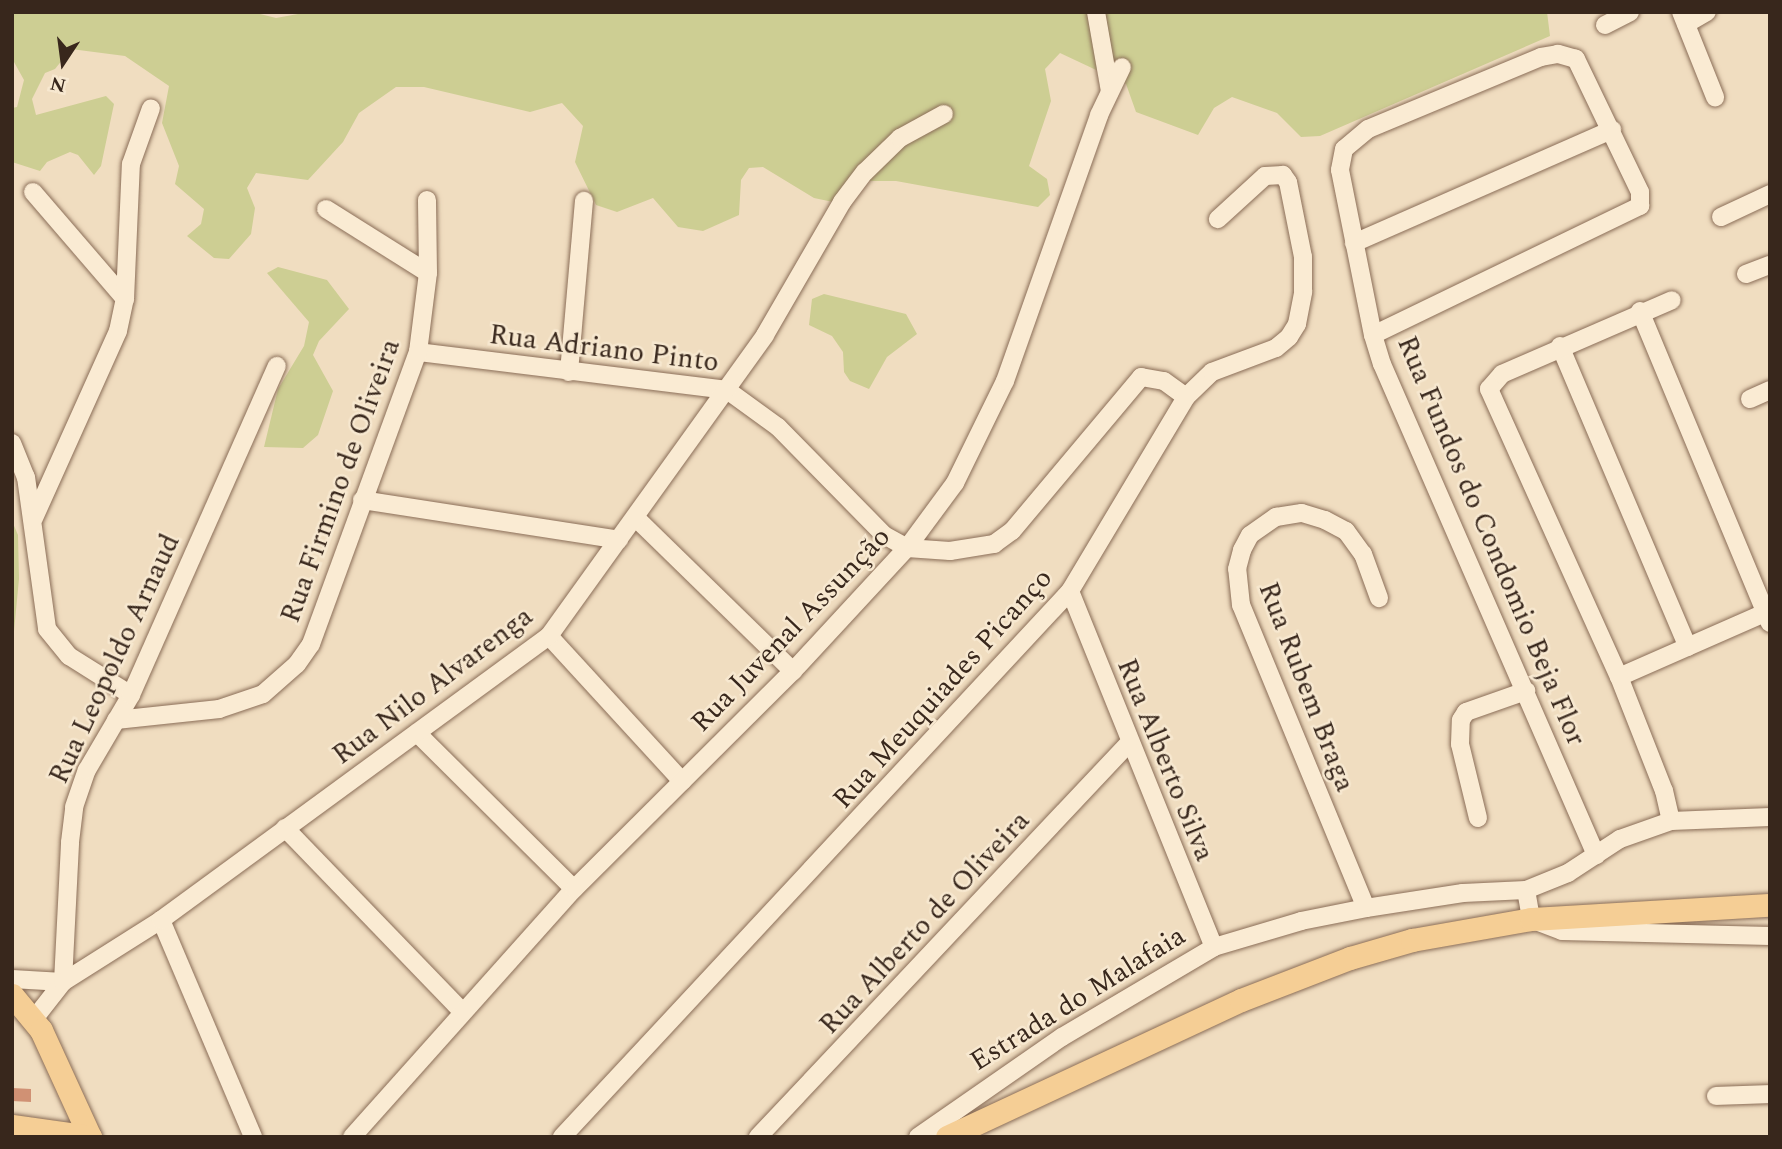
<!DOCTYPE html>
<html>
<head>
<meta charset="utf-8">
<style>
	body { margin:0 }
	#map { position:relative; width:1782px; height:1149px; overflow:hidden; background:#f0ddc0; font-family:Spectral,serif }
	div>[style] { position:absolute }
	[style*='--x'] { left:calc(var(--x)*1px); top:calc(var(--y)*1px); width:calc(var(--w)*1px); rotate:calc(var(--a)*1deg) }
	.green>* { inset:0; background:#cdce93 }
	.building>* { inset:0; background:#d09174 }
	.roads { filter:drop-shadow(0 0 2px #8a6d57) drop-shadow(0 0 2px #8a6d57) }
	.minor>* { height:18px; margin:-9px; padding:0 9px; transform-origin:9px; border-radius:9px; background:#faebd3 }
	.major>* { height:23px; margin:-11.5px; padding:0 11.5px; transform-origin:11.5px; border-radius:11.5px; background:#f5ce95 }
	span { translate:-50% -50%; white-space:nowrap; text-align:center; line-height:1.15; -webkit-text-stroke:5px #f7e8d0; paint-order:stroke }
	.street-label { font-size:28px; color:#38271c }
	.frame { position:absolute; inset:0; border:14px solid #38271c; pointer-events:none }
	.north { position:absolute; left:28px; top:28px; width:70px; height:70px; -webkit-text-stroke:5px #f7e8d0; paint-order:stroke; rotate:193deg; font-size:19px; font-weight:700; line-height:28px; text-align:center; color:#38271c }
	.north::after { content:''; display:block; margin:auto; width:24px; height:32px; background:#38271c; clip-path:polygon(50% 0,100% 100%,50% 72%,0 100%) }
</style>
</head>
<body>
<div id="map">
	<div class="green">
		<div style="clip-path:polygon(12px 12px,252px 12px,276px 18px,309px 12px,1547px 12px,1550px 36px,1320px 136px,1301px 137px,1277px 113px,1232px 97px,1214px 108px,1198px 135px,1136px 112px,1126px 84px,1060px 53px,1045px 69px,1051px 101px,1029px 166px,1047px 179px,1050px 195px,1038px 207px,896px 181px,855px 181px,833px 202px,814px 198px,763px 167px,749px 168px,741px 180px,739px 215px,703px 231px,678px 227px,653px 198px,617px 212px,596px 205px,575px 162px,583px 126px,562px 103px,530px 112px,424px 87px,396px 87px,359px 113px,343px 142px,308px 180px,256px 173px,247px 188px,255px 208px,251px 234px,229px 259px,214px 258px,187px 236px,201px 224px,204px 209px,175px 184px,179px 166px,162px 123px,169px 86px,125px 56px,71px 49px,55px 69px,45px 73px,32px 99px,36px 115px,106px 96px,114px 104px,101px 166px,94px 175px,78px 155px,70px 152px,47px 162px,40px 171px,12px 162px,12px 108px,17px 107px,24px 80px,14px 62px)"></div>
		<div style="clip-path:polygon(278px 267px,327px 280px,349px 309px,319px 341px,313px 355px,333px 391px,318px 435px,303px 448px,264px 447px,278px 389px,304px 346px,309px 322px,267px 273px)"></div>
		<div style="clip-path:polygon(824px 294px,906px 314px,917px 334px,887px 357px,869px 389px,850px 381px,844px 372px,843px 352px,832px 336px,809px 325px,812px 299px)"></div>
		<div style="clip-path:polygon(12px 521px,18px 535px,19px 579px,12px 652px)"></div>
	</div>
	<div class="building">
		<div style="clip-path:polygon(12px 1088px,31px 1089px,31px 1102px,12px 1101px)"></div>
	</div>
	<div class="roads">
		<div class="minor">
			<div style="--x:1096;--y:12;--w:80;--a:80"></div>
			<div style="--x:1681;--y:12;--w:92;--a:68.2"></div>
			<div style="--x:1686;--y:24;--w:24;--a:-30"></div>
			<div style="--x:1605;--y:25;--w:28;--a:-27"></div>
			<div style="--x:33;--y:192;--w:141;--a:49.3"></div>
			<div style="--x:326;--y:209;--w:120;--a:32.1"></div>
			<div style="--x:1721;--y:217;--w:54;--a:-25.1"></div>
			<div style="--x:1354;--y:243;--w:282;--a:-23.7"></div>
			<div style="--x:1746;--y:274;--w:26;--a:-21"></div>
			<div style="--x:1640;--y:311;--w:338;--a:67.4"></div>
			<div style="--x:1373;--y:335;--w:297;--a:-25.8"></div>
			<div style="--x:1640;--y:206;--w:14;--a:-90"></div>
			<div style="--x:1640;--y:192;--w:148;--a:-115.7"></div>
			<div style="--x:1576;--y:59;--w:19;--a:-164"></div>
			<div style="--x:1558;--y:54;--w:17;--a:170"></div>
			<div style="--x:1541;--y:57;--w:187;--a:157.4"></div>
			<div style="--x:1368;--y:129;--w:31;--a:140"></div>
			<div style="--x:1344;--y:149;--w:21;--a:101"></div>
			<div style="--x:1340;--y:170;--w:168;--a:78.7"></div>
			<div style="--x:1373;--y:335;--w:30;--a:73"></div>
			<div style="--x:1382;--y:364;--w:536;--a:66.45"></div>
			<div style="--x:1560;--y:346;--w:327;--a:67"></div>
			<div style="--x:418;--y:352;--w:311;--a:7"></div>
			<div style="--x:727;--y:390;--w:63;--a:36"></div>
			<div style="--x:778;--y:427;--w:151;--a:45.5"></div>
			<div style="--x:884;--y:535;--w:26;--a:29"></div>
			<div style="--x:907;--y:548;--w:43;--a:4"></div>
			<div style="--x:950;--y:551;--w:45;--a:-9"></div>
			<div style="--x:994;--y:544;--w:22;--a:-36"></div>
			<div style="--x:1012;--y:531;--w:201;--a:-50"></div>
			<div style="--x:1141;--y:377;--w:23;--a:10"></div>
			<div style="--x:1164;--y:381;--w:27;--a:36"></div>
			<div style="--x:569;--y:372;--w:172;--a:-85"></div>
			<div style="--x:1750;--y:399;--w:22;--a:-24"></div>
			<div style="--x:12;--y:443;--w:37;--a:68"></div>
			<div style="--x:26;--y:477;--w:153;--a:82.1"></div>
			<div style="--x:47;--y:629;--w:35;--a:51"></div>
			<div style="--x:69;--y:656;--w:73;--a:32.2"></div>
			<div style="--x:362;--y:500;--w:260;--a:8.8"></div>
			<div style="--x:34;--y:518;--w:205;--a:-65.8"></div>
			<div style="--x:118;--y:331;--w:33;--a:-78"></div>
			<div style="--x:125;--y:299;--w:135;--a:-87.5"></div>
			<div style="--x:131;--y:164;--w:59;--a:-70.3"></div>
			<div style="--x:637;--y:519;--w:218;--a:44.3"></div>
			<div style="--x:1070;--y:591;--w:384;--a:68"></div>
			<div style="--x:549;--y:636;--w:197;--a:47.5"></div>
			<div style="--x:1619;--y:677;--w:159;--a:-23.7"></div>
			<div style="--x:116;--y:720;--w:104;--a:-6.1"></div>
			<div style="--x:219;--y:709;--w:46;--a:-18.8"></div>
			<div style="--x:263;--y:694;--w:45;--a:-41.4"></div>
			<div style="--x:297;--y:664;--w:24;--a:-55"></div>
			<div style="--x:311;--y:644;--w:311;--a:-69.9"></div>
			<div style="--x:418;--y:352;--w:80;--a:-82.8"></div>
			<div style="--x:428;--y:273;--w:73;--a:-90.8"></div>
			<div style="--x:417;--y:733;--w:221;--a:44.8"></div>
			<div style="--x:1478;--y:818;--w:76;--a:-103.7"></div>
			<div style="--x:1460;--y:744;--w:24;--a:-88"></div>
			<div style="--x:1461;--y:720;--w:9;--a:-58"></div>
			<div style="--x:1466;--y:712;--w:64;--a:-19.3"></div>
			<div style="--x:1671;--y:821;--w:31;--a:-103"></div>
			<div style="--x:1664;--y:791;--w:123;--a:-111.5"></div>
			<div style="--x:1619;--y:677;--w:316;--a:-114.3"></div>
			<div style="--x:1489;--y:389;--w:20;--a:-49"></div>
			<div style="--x:1502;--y:374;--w:185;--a:-23.5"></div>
			<div style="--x:285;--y:828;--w:253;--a:46"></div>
			<div style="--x:1526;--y:890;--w:29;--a:80"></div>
			<div style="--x:1531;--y:919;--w:33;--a:21"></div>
			<div style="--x:1562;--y:931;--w:208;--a:1.4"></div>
			<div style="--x:1366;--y:908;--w:328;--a:-112.4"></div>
			<div style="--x:1241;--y:605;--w:36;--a:-96"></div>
			<div style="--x:1237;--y:569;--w:20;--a:-75"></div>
			<div style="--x:1242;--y:550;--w:17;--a:-62"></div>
			<div style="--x:1250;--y:535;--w:32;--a:-35"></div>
			<div style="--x:1276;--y:517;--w:26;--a:-9"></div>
			<div style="--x:1302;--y:513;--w:24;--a:17"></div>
			<div style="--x:1325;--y:520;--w:24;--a:28"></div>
			<div style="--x:1346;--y:531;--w:29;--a:54"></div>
			<div style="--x:1363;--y:554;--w:47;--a:70"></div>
			<div style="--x:161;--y:920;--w:236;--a:67"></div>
			<div style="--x:12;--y:979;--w:51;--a:3.4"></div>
			<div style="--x:63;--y:982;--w:140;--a:-87.1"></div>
			<div style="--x:70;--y:842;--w:35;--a:-83"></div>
			<div style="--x:74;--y:807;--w:39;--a:-71"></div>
			<div style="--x:87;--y:770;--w:87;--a:-59.6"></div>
			<div style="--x:131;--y:695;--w:360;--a:-66.1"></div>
			<div style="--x:34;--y:1019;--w:47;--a:-51.9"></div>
			<div style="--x:63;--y:982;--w:116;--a:-32.3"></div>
			<div style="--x:161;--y:920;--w:481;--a:-36.2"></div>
			<div style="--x:549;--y:636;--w:370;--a:-54.3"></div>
			<div style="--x:765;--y:335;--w:154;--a:-59.9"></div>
			<div style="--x:842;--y:202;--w:38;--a:-53"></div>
			<div style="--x:865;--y:172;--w:49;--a:-44.2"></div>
			<div style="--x:900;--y:138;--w:50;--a:-28.6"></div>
			<div style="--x:1716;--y:1096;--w:54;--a:-2.1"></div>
			<div style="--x:352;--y:1137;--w:333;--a:-48.2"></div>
			<div style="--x:574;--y:889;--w:309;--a:-44.9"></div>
			<div style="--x:793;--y:671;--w:168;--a:-47.2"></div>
			<div style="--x:907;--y:548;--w:81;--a:-53.6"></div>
			<div style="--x:955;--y:483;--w:114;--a:-63.9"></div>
			<div style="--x:1005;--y:381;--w:282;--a:-70.5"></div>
			<div style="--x:1099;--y:115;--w:53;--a:-64.4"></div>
			<div style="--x:562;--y:1137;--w:746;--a:-47.06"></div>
			<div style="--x:1070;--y:591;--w:226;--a:-59.1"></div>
			<div style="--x:1186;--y:397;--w:36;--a:-44"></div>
			<div style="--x:1212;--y:372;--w:68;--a:-20.6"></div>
			<div style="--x:1276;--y:348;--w:17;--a:-40"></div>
			<div style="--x:1289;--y:337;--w:15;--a:-58"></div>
			<div style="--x:1297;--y:324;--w:33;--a:-79"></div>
			<div style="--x:1303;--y:292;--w:35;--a:-90"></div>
			<div style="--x:1303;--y:257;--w:76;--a:-101.3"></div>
			<div style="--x:1288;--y:182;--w:9;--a:-126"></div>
			<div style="--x:1283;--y:175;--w:18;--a:177"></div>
			<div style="--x:1265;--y:176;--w:64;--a:137.5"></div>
			<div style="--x:758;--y:1137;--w:540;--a:-46.73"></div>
			<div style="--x:918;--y:1137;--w:175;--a:-34.8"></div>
			<div style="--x:1062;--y:1037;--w:177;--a:-30.6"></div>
			<div style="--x:1214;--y:947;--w:91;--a:-16.6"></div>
			<div style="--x:1301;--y:921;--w:66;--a:-11.3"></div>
			<div style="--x:1366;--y:908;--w:98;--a:-8.8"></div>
			<div style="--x:1463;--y:893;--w:63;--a:-2.7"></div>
			<div style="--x:1526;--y:890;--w:45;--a:-22"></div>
			<div style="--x:1568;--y:873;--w:62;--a:-33.2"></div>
			<div style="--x:1620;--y:839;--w:54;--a:-19.4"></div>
			<div style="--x:1671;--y:821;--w:99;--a:-2.3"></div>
		</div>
		<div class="major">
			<div style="--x:12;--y:995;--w:45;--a:50.4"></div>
			<div style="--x:41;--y:1030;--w:118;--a:65.4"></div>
			<div style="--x:12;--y:1126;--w:79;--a:8"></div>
			<div style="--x:947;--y:1137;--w:324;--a:-25"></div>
			<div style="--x:1241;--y:1000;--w:117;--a:-21.1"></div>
			<div style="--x:1350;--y:958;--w:65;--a:-16.2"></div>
			<div style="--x:1412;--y:940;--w:121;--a:-10"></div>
			<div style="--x:1531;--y:919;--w:239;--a:-3.4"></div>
		</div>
	</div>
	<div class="street-label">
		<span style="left:604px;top:349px;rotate:7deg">Rua Adriano Pinto</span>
		<span style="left:341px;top:481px;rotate:-70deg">Rua Firmino de Oliveira</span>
		<span style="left:1491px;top:541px;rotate:67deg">Rua Fundos do Condomio Beja Flor</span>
		<span style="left:791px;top:630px;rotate:-46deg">Rua Juvenal Assunção</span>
		<span style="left:115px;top:659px;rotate:-65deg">Rua Leopoldo Arnaud</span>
		<span style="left:433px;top:686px;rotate:-37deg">Rua Nilo Alvarenga</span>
		<span style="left:1306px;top:687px;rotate:69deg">Rua Rubem Braga</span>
		<span style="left:943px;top:689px;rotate:-48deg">Rua Meuquiades Picanço</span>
		<span style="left:1165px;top:760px;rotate:68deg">Rua Alberto Silva</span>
		<span style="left:925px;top:923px;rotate:-47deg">Rua Alberto de Oliveira</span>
		<span style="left:1078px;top:999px;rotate:-32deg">Estrada do Malafaia</span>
	</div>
	<div class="frame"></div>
	<div class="north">N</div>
</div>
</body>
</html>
